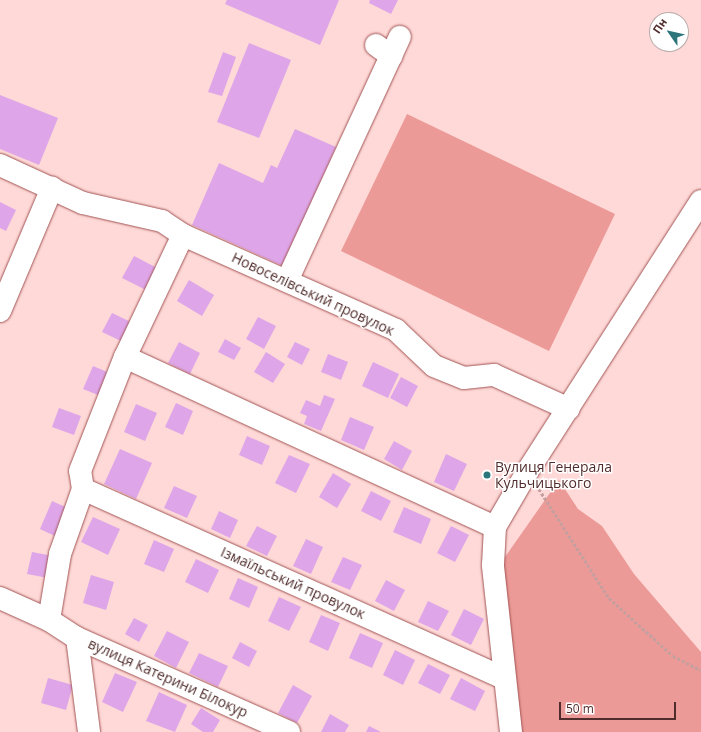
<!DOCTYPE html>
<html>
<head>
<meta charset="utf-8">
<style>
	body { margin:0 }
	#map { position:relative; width:701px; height:732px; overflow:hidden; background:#fed9d7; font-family:"Open Sans",sans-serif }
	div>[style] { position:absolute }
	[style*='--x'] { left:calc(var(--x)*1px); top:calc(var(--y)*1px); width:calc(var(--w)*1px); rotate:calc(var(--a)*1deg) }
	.green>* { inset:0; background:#ec9a97 }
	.building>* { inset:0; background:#dea6e8 }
	.path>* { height:2.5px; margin-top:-1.25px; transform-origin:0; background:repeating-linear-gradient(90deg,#c49f9e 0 3px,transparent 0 5px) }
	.roads { filter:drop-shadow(0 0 1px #a15353) drop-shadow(0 0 1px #a15353) }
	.minor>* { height:22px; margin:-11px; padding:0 11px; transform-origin:11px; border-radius:11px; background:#fff }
	.dots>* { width:11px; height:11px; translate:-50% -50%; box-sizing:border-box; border:2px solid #fff; border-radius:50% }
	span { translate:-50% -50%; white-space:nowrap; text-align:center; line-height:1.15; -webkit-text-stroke:3px #fff; paint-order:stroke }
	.street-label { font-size:14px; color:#502d2c }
	.poi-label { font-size:14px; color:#502d2c }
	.left { translate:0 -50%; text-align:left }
	.north { position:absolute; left:649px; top:12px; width:40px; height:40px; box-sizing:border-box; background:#fff; border:1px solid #b9abab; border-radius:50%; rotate:304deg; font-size:11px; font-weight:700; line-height:16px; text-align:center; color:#502d2c }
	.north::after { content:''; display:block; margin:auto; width:14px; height:18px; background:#2c767b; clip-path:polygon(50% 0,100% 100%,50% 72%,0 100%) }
	.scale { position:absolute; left:559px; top:702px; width:117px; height:18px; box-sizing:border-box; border:2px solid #502d2c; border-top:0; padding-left:5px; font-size:12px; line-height:14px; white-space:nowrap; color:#502d2c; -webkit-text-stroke:3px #fff; paint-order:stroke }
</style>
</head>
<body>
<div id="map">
	<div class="green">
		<div style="clip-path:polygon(407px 114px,615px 214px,549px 351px,341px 251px)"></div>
		<div style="clip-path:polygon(559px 480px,578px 509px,602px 526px,634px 574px,701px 652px,701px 732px,519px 732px,498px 567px)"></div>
	</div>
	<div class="building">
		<div style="clip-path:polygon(227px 0,339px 0,320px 45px,225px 4px)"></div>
		<div style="clip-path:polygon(370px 0,398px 0,391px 14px,369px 3px)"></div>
		<div style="clip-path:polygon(249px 43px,291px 60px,259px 138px,217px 122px)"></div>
		<div style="clip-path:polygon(223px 52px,236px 57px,222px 96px,208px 92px)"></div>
		<div style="clip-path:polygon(0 95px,58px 118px,39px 165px,0 149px)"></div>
		<div style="clip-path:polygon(295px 129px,336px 147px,283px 266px,192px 225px,219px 163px,263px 183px,271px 165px,277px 168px)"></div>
		<div style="clip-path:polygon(0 202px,16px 210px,6px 231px,0 228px)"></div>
		<div style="clip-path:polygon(134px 256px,161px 270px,150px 292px,122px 278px)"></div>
		<div style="clip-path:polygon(189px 280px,214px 295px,202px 316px,177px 301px)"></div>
		<div style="clip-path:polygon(112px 313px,133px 323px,123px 342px,102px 332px)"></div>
		<div style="clip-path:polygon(258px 317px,276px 326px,264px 349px,246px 339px)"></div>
		<div style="clip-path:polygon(225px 339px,241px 348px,234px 360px,218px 352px)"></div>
		<div style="clip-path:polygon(179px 342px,200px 353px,190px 374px,168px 363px)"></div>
		<div style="clip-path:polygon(295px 342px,310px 349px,302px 365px,287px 357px)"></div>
		<div style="clip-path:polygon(266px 352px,285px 364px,273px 383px,254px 372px)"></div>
		<div style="clip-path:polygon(328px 354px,348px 362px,341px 380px,321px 372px)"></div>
		<div style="clip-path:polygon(373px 362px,399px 374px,388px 398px,362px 386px)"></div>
		<div style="clip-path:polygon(93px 366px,112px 374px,103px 397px,83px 389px)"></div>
		<div style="clip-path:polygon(401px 377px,418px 386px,407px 407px,390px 398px)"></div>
		<div style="clip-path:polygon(324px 395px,335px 399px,321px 431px,304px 424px,307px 416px,300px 413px,306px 400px,320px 406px)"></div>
		<div style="clip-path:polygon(176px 403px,193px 411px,183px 435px,165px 427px)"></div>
		<div style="clip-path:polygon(136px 404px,157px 413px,145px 441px,124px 432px)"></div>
		<div style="clip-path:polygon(59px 408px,81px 416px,74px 435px,52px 427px)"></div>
		<div style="clip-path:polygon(350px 417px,374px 427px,364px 450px,341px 440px)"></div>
		<div style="clip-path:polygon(247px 436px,270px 446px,262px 465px,239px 455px)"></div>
		<div style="clip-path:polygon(394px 441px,412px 451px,402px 470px,384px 459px)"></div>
		<div style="clip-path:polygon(120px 449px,152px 463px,136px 499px,104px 484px)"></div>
		<div style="clip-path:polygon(446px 454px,467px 464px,454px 491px,434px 482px)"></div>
		<div style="clip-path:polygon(289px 455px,310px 464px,296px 493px,275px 483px)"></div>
		<div style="clip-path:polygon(333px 473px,351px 484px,337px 508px,319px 497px)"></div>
		<div style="clip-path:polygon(174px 486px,197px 496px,187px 518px,164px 508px)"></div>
		<div style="clip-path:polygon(371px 491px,391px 501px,381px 521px,361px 511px)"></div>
		<div style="clip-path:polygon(52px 501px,70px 509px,57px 537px,40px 529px)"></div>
		<div style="clip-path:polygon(404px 507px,431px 519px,421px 544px,393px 532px)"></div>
		<div style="clip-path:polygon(219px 511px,238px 520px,230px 538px,211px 529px)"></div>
		<div style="clip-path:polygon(93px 517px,120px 529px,108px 555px,81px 542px)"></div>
		<div style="clip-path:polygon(257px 526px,277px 536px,267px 556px,246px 546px)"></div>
		<div style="clip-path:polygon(451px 526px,469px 535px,455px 562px,437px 553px)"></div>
		<div style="clip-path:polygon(306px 539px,323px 547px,311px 574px,293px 566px)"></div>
		<div style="clip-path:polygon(154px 540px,174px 549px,164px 572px,144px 564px)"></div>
		<div style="clip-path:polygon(32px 552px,53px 556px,48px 578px,27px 574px)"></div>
		<div style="clip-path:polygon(343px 557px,362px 565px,350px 590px,331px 582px)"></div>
		<div style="clip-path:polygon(196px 559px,219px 570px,208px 593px,185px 582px)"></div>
		<div style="clip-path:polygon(91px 575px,114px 582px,106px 610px,83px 603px)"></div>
		<div style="clip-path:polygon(238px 578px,258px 587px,249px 608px,229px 599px)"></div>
		<div style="clip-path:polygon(386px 580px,405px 590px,394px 611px,375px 601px)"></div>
		<div style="clip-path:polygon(279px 597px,301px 607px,289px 631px,268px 621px)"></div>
		<div style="clip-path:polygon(428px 601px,449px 611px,438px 631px,418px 622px)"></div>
		<div style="clip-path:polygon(464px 609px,484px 619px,471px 645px,451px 635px)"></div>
		<div style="clip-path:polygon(321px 615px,340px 623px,328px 651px,309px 642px)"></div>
		<div style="clip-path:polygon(134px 618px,148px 625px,139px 642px,125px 634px)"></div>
		<div style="clip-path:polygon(167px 631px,189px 642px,176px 668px,154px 656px)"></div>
		<div style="clip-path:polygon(360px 633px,383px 643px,372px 668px,349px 658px)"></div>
		<div style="clip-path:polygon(240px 642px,257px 651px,249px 667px,232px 658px)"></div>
		<div style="clip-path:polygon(395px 650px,415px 660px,403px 685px,383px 675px)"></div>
		<div style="clip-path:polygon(199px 653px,228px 666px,218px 687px,189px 673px)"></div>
		<div style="clip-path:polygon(428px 664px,450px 675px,440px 694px,418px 683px)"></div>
		<div style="clip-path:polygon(115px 673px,137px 682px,123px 712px,102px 702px)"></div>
		<div style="clip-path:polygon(48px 678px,73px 685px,66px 710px,41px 703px)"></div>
		<div style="clip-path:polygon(461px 678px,485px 691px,475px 711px,450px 699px)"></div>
		<div style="clip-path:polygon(293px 685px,312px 696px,297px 723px,278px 713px)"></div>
		<div style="clip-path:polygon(159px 692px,187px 705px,175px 732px,146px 721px)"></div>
		<div style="clip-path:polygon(201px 708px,220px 720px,213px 732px,203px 732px,191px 724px)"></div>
		<div style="clip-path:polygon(330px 714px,349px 725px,345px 732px,321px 732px)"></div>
		<div style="clip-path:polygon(369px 726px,381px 732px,366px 732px)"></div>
	</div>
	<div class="path">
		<div style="--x:539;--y:489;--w:130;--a:57.3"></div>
		<div style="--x:609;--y:598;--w:86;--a:42.2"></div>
		<div style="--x:673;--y:656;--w:31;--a:27"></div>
	</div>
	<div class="roads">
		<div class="minor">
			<div style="--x:376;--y:45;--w:19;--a:36"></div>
			<div style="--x:0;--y:165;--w:91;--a:24.6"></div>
			<div style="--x:83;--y:203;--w:81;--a:12.8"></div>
			<div style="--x:162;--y:221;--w:25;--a:34"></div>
			<div style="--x:183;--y:235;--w:233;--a:24"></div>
			<div style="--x:396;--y:330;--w:52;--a:43.5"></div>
			<div style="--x:434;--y:366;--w:32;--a:22"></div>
			<div style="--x:464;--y:378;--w:30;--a:-6"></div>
			<div style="--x:494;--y:375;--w:82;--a:24.4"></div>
			<div style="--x:287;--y:281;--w:269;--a:-65.2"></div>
			<div style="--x:0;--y:311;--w:134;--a:-67.1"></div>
			<div style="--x:125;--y:357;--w:407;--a:24.7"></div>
			<div style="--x:83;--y:489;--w:461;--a:24.2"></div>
			<div style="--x:0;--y:598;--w:54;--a:24.2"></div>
			<div style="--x:49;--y:620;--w:33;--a:33"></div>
			<div style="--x:77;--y:638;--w:232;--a:23.9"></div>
			<div style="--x:49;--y:620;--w:67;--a:-80.5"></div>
			<div style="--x:60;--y:554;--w:69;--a:-70.5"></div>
			<div style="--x:83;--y:489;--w:18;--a:-99"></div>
			<div style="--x:80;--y:471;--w:123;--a:-68.5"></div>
			<div style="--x:125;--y:357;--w:135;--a:-64.6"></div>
			<div style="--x:77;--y:638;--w:95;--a:82.7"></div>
			<div style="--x:511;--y:732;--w:168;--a:-96.2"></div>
			<div style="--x:493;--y:565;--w:38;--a:-87"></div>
			<div style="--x:495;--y:527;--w:64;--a:-59.8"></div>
			<div style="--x:527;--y:472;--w:322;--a:-57.3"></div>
		</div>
	</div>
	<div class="dots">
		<div style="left:487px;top:475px;background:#2c767b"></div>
	</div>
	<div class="street-label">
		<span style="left:313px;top:294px;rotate:25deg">Новоселівський провулок</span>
		<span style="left:293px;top:583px;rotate:24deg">Ізмаїльський провулок</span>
		<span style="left:168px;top:678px;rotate:24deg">вулиця Катерини Білокур</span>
	</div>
	<div class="poi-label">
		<span class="left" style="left:495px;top:475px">Вулиця Генерала<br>Кульчицького</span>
	</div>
	<div class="north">Пн</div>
	<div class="scale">50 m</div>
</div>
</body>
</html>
